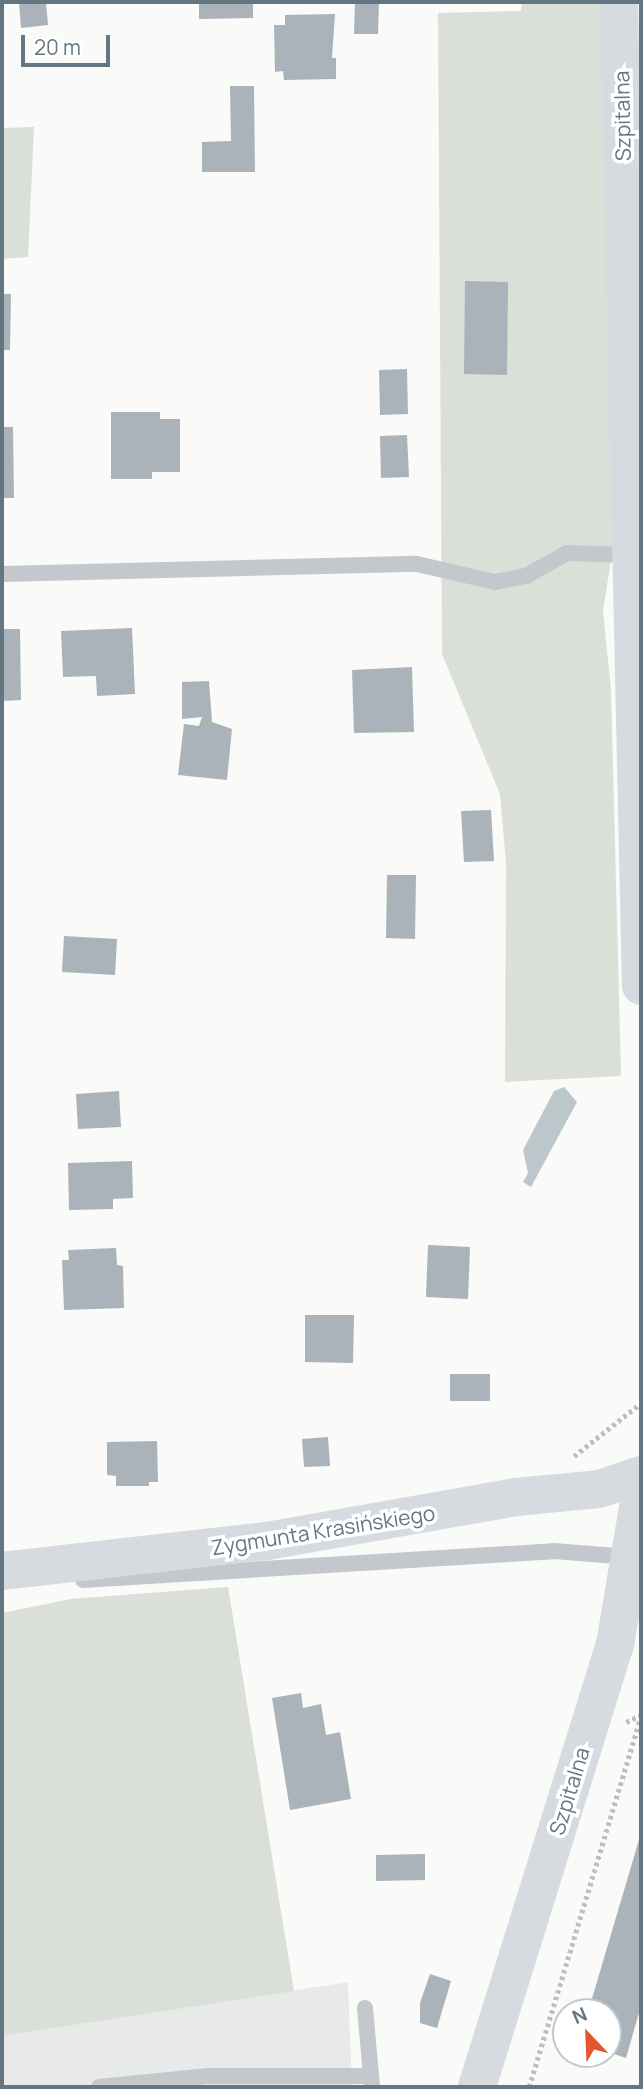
<!DOCTYPE html>
<html>
<head>
<meta charset="utf-8">
<style>
	body { margin:0 }
	#map { position:relative; width:643px; height:2089px; overflow:hidden; background:#fafaf8; font-family:Manrope,sans-serif }
	div>[style] { position:absolute }
	[style*='--x'] { left:calc(var(--x)*1px); top:calc(var(--y)*1px); width:calc(var(--w)*1px); rotate:calc(var(--a)*1deg) }
	.built>* { inset:0; background:#e8e9e9 }
	.green>* { inset:0; background:#dadfd7 }
	.water>* { inset:0; background:#bbc7cb }
	.building>* { inset:0; background:#aab3b9 }
	.path>* { height:4.5px; margin-top:-2.25px; transform-origin:0; background:repeating-linear-gradient(90deg,#bbbfc2 0 3.5px,transparent 0 7px) }
	.lane>* { height:16px; margin:-8px; padding:0 8px; transform-origin:8px; border-radius:8px; background:#c3c8cc }
	.secondary>* { height:38px; margin:-19px; padding:0 19px; transform-origin:19px; border-radius:19px; background:#d6dbdf }
	span { translate:-50% -50%; white-space:nowrap; text-align:center; line-height:1.15; -webkit-text-stroke:7px #fff; paint-order:stroke }
	.street-label { font-size:21px; color:#657683 }
	.frame { position:absolute; inset:0; border:4px solid #657683; pointer-events:none }
	.north { position:absolute; left:552px; top:1998px; width:70px; height:70px; box-sizing:border-box; background:#fff; border:2px solid #c1c8cd; border-radius:50%; rotate:337deg; font-size:19px; font-weight:700; line-height:28px; text-align:center; color:#657683 }
	.north::after { content:''; display:block; margin:auto; width:24px; height:32px; background:#e4572e; clip-path:polygon(50% 0,100% 100%,50% 72%,0 100%) }
	.scale { position:absolute; left:21px; top:35px; width:89px; height:32px; box-sizing:border-box; border:4px solid #657683; border-top:0; padding-left:9px; font-size:21px; line-height:24px; white-space:nowrap; color:#657683; -webkit-text-stroke:5px #fff; paint-order:stroke }
</style>
</head>
<body>
<div id="map">
	<div class="built">
		<div style="clip-path:polygon(348px 1982px,352px 2087px,2px 2087px,2px 2036px)"></div>
	</div>
	<div class="green">
		<div style="clip-path:polygon(522px 2px,604px 2px,616px 528px,603px 611px,611px 690px,621px 1076px,505px 1082px,506px 864px,500px 794px,442px 654px,438px 13px,521px 11px)"></div>
		<div style="clip-path:polygon(34px 127px,28px 257px,2px 259px,2px 128px)"></div>
		<div style="clip-path:polygon(228px 1587px,294px 1991px,2px 2036px,2px 1613px,71px 1599px)"></div>
	</div>
	<div class="water">
		<div style="clip-path:polygon(564px 1087px,577px 1102px,531px 1187px,523px 1182px,528px 1173px,523px 1150px,554px 1091px)"></div>
	</div>
	<div class="building">
		<div style="clip-path:polygon(19px 2px,46px 2px,48px 25px,21px 28px)"></div>
		<div style="clip-path:polygon(199px 2px,253px 2px,253px 18px,199px 19px)"></div>
		<div style="clip-path:polygon(355px 2px,379px 2px,378px 34px,354px 34px)"></div>
		<div style="clip-path:polygon(335px 14px,332px 58px,336px 58px,336px 79px,284px 80px,283px 71px,275px 72px,274px 25px,285px 25px,285px 15px)"></div>
		<div style="clip-path:polygon(2px 16px,4px 16px,4px 73px,2px 73px)"></div>
		<div style="clip-path:polygon(230px 86px,254px 86px,255px 172px,202px 172px,202px 142px,231px 141px)"></div>
		<div style="clip-path:polygon(465px 281px,508px 282px,507px 375px,464px 374px)"></div>
		<div style="clip-path:polygon(2px 294px,11px 294px,10px 350px,2px 350px)"></div>
		<div style="clip-path:polygon(407px 369px,408px 414px,380px 415px,379px 370px)"></div>
		<div style="clip-path:polygon(111px 412px,160px 412px,160px 419px,180px 419px,180px 472px,152px 472px,152px 479px,111px 479px)"></div>
		<div style="clip-path:polygon(2px 427px,13px 427px,14px 498px,2px 498px)"></div>
		<div style="clip-path:polygon(407px 435px,409px 477px,381px 478px,380px 436px)"></div>
		<div style="clip-path:polygon(132px 628px,135px 694px,97px 696px,96px 676px,63px 677px,61px 631px)"></div>
		<div style="clip-path:polygon(2px 629px,20px 629px,21px 700px,2px 701px)"></div>
		<div style="clip-path:polygon(412px 667px,414px 732px,354px 733px,352px 670px)"></div>
		<div style="clip-path:polygon(209px 681px,212px 722px,232px 729px,227px 780px,178px 775px,184px 724px,199px 726px,202px 717px,182px 719px,182px 682px)"></div>
		<div style="clip-path:polygon(491px 810px,494px 861px,464px 862px,461px 811px)"></div>
		<div style="clip-path:polygon(387px 875px,416px 875px,415px 939px,386px 938px)"></div>
		<div style="clip-path:polygon(64px 936px,117px 939px,115px 975px,62px 972px)"></div>
		<div style="clip-path:polygon(119px 1091px,121px 1127px,78px 1129px,76px 1094px)"></div>
		<div style="clip-path:polygon(132px 1161px,133px 1198px,113px 1199px,113px 1209px,69px 1210px,68px 1163px)"></div>
		<div style="clip-path:polygon(428px 1245px,470px 1247px,468px 1299px,426px 1297px)"></div>
		<div style="clip-path:polygon(116px 1248px,117px 1265px,123px 1266px,124px 1308px,64px 1310px,62px 1260px,69px 1260px,68px 1250px)"></div>
		<div style="clip-path:polygon(305px 1315px,354px 1315px,353px 1363px,305px 1362px)"></div>
		<div style="clip-path:polygon(450px 1374px,490px 1374px,490px 1401px,450px 1401px)"></div>
		<div style="clip-path:polygon(328px 1437px,330px 1466px,304px 1467px,302px 1439px)"></div>
		<div style="clip-path:polygon(157px 1441px,158px 1482px,149px 1482px,149px 1486px,116px 1486px,116px 1476px,107px 1475px,107px 1442px)"></div>
		<div style="clip-path:polygon(301px 1693px,303px 1708px,321px 1704px,326px 1735px,340px 1732px,351px 1799px,290px 1810px,272px 1698px)"></div>
		<div style="clip-path:polygon(641px 1833px,641px 2006px,626px 2058px,608px 2052px,608px 2012px,588px 2012px)"></div>
		<div style="clip-path:polygon(425px 1854px,425px 1880px,376px 1881px,376px 1855px)"></div>
		<div style="clip-path:polygon(430px 1974px,451px 1981px,437px 2028px,420px 2023px,420px 2003px)"></div>
	</div>
	<div class="path">
		<div style="--x:574;--y:1456;--w:85;--a:-38.3"></div>
		<div style="--x:626;--y:1722;--w:17;--a:-25"></div>
		<div style="--x:529;--y:2087;--w:387;--a:-73.2"></div>
	</div>
	<div class="lane">
		<div style="--x:2;--y:574;--w:415;--a:-1.4"></div>
		<div style="--x:417;--y:564;--w:80;--a:13"></div>
		<div style="--x:495;--y:582;--w:32;--a:-11"></div>
		<div style="--x:526;--y:576;--w:47;--a:-29.3"></div>
		<div style="--x:567;--y:553;--w:64;--a:1.8"></div>
		<div style="--x:83;--y:1580;--w:472;--a:-3.5"></div>
		<div style="--x:554;--y:1551;--w:75;--a:4.6"></div>
		<div style="--x:365;--y:2008;--w:79;--a:84.9"></div>
		<div style="--x:99;--y:2087;--w:110;--a:-5.8"></div>
		<div style="--x:208;--y:2076;--w:163;--a:0"></div>
	</div>
	<div class="secondary">
		<div style="--x:619;--y:2;--w:984;--a:88.72"></div>
		<div style="--x:2;--y:1571;--w:267;--a:-6.5"></div>
		<div style="--x:267;--y:1541;--w:253;--a:-10"></div>
		<div style="--x:516;--y:1497;--w:83;--a:-5.5"></div>
		<div style="--x:599;--y:1489;--w:44;--a:-18.4"></div>
		<div style="--x:477;--y:2087;--w:463;--a:-72.7"></div>
		<div style="--x:615;--y:1645;--w:157;--a:-80.5"></div>
	</div>
	<div class="street-label">
		<span style="left:622px;top:116px;rotate:-91deg">Szpitalna</span>
		<span style="left:323px;top:1530px;rotate:-9deg">Zygmunta Krasińskiego</span>
		<span style="left:569px;top:1791px;rotate:-73deg">Szpitalna</span>
	</div>
	<div class="frame"></div>
	<div class="north">N</div>
	<div class="scale">20 m</div>
</div>
</body>
</html>
